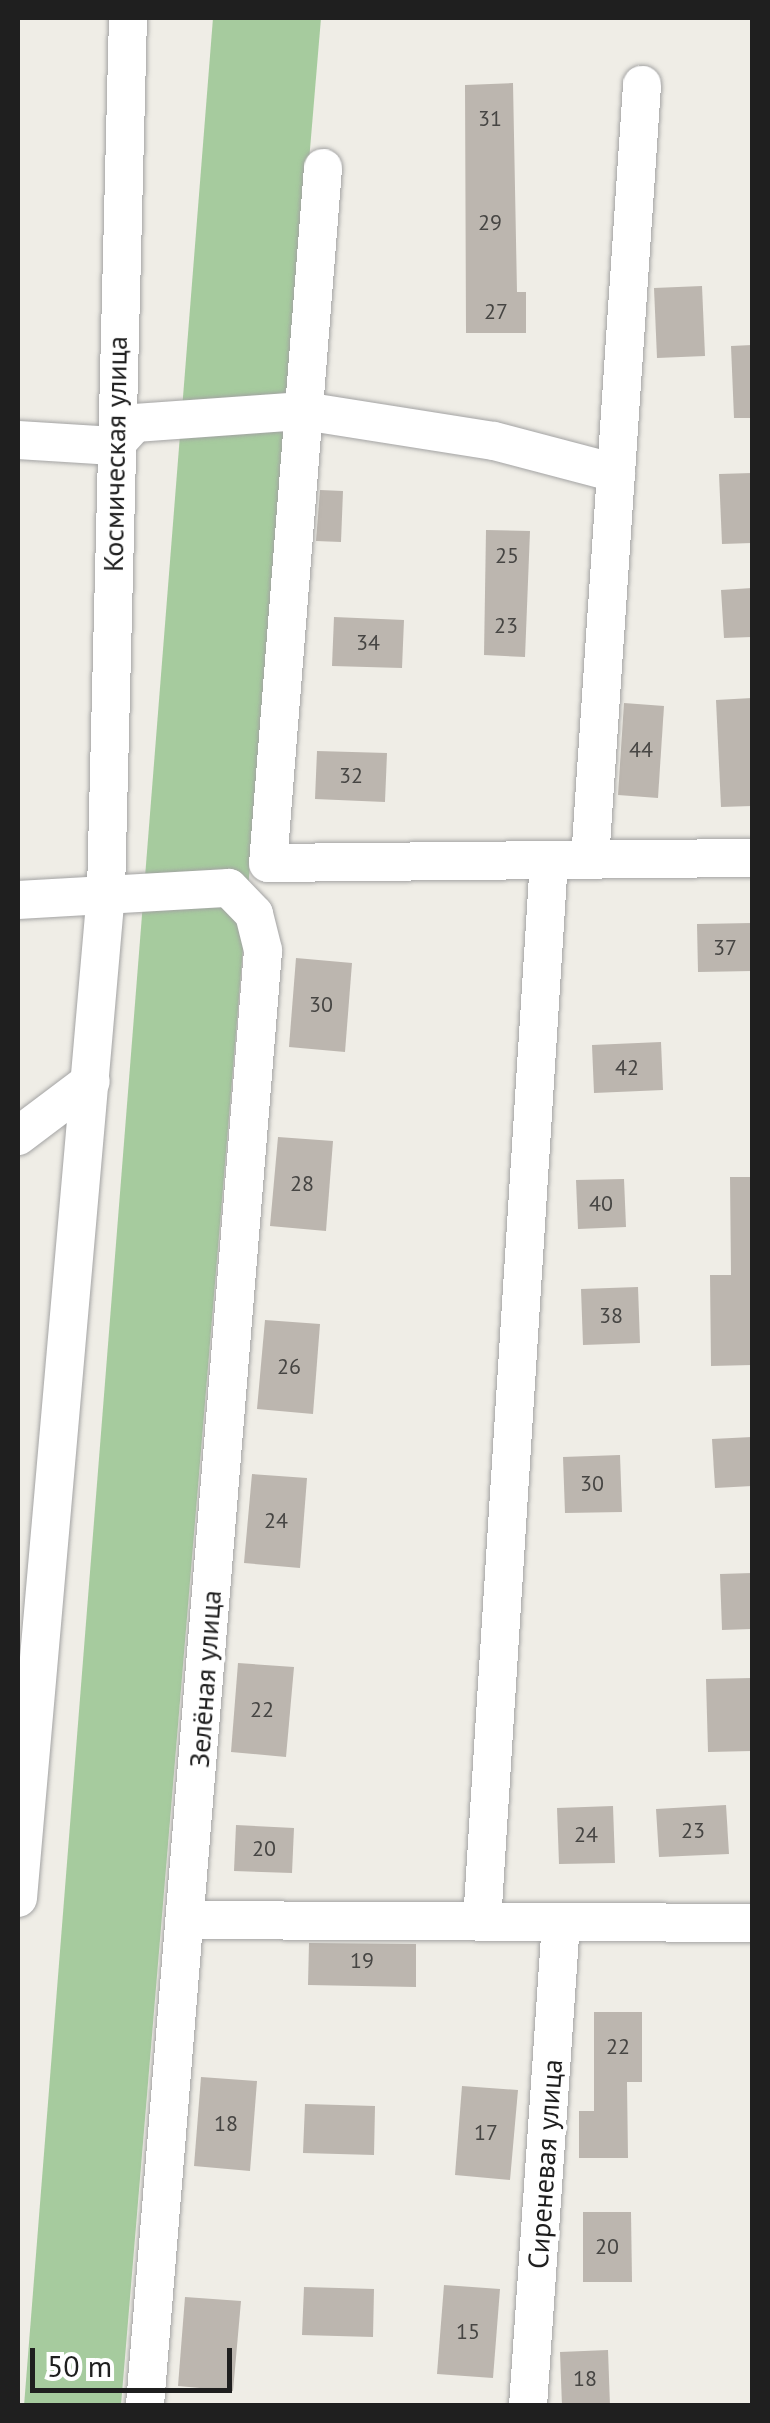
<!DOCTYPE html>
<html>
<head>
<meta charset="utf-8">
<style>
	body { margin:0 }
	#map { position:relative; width:770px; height:2423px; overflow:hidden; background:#efede6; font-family:"PT Sans",sans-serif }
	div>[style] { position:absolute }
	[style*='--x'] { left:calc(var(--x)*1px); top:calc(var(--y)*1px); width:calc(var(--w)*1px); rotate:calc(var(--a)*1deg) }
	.forest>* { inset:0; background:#a6cb9e }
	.building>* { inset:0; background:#bcb6af }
	.roads { filter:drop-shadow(0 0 2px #a3a3a3) drop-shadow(0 0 2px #a3a3a3) }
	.minor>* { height:38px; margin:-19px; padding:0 19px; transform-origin:19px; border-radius:19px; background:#fff }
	span { translate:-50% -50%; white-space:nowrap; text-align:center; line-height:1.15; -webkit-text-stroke:8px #fff; paint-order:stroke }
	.number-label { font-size:22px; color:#464543 }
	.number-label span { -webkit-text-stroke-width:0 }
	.street-label { font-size:28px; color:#1f1f1f }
	.frame { position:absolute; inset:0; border:20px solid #1f1f1f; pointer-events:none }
	.scale { position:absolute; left:30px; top:2348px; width:202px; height:45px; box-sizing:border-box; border:5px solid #1f1f1f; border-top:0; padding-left:12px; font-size:30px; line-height:35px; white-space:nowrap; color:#1f1f1f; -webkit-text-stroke:8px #fff; paint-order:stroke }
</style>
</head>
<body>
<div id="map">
	<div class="forest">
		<div style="clip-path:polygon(213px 18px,321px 18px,121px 2405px,24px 2406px)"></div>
	</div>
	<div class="building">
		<div style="clip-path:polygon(513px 83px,517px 292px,526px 292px,526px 333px,466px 333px,465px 85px)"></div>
		<div style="clip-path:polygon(702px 286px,705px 356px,657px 358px,654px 288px)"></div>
		<div style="clip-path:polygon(752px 345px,752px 418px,734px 418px,731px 346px)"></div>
		<div style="clip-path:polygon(752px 473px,752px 543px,722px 544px,719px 474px)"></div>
		<div style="clip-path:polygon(320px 490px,343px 491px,341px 542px,316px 541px)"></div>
		<div style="clip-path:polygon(486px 530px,530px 531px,525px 657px,484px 655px)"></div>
		<div style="clip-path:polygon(752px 588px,752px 637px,724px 638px,721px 590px)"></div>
		<div style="clip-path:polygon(334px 617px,404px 620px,402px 668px,332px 666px)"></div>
		<div style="clip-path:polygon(752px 698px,752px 806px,721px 807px,716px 700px)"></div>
		<div style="clip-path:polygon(624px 703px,664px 706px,658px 798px,618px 795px)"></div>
		<div style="clip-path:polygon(317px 751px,387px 753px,385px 802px,315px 799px)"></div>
		<div style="clip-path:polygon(752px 923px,752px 971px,698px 972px,697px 924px)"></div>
		<div style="clip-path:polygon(296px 958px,352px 963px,345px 1052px,289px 1047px)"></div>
		<div style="clip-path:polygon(661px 1042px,663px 1090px,594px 1093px,592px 1045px)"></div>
		<div style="clip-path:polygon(278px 1137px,333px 1141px,326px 1231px,270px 1226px)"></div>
		<div style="clip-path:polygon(730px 1177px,752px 1177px,752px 1365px,711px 1366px,710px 1275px,731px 1275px)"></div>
		<div style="clip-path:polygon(624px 1179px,626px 1227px,578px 1229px,576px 1180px)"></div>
		<div style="clip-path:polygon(638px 1287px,640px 1343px,583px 1345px,581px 1289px)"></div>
		<div style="clip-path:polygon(265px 1320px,320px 1324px,313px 1414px,257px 1409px)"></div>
		<div style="clip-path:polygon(752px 1437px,752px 1486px,715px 1488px,712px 1439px)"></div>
		<div style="clip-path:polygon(620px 1455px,622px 1512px,565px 1513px,563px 1457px)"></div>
		<div style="clip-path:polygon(252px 1474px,307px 1478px,300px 1568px,244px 1563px)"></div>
		<div style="clip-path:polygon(752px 1573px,752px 1629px,722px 1630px,720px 1574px)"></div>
		<div style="clip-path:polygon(238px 1663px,294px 1667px,286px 1757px,231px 1752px)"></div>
		<div style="clip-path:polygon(752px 1678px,752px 1751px,708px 1752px,706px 1679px)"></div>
		<div style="clip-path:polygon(726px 1805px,729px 1854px,659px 1857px,656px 1809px)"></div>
		<div style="clip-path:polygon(613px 1806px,615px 1863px,559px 1864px,557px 1808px)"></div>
		<div style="clip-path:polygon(236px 1825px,294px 1828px,292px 1873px,234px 1871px)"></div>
		<div style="clip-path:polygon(309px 1943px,416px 1944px,416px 1987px,308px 1985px)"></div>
		<div style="clip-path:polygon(594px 2012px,642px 2012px,642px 2082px,627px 2082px,628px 2158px,579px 2158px,579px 2111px,594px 2111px)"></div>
		<div style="clip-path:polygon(201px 2077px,257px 2081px,250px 2171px,194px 2166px)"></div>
		<div style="clip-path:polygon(462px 2086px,518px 2090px,510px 2180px,455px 2175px)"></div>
		<div style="clip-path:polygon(305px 2104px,375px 2106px,374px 2155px,303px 2153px)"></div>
		<div style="clip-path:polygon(583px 2212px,631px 2212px,632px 2282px,583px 2282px)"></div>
		<div style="clip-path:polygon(444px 2285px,500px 2289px,493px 2378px,437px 2374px)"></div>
		<div style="clip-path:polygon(304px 2287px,374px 2289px,373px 2337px,302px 2335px)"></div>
		<div style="clip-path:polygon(185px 2297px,241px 2301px,233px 2391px,178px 2386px)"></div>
		<div style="clip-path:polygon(608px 2350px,610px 2406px,562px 2406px,560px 2352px)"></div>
	</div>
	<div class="roads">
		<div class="minor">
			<div style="--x:323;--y:168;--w:697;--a:94.52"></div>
			<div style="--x:268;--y:863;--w:484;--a:-0.6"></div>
			<div style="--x:18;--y:440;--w:96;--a:3.6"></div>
			<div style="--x:114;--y:446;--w:31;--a:-48"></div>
			<div style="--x:135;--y:423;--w:169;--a:-4.1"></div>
			<div style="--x:304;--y:411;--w:192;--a:9"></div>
			<div style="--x:494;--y:441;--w:126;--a:14.7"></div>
			<div style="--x:590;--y:860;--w:777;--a:-86.16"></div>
			<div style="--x:18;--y:900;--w:211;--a:-3.3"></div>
			<div style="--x:229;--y:888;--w:36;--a:46"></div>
			<div style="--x:254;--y:914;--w:38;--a:76"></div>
			<div style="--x:263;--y:951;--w:1460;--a:94.64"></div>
			<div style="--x:18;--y:1136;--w:91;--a:-37"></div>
			<div style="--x:18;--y:1898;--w:1010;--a:-85"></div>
			<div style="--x:106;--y:892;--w:874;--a:-88.56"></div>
			<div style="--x:186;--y:1920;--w:566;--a:0.3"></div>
			<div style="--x:482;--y:1922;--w:1064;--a:-86.39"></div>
			<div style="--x:528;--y:2406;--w:485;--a:-86.1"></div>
		</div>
	</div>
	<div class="number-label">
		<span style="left:490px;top:119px">31</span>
		<span style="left:490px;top:223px">29</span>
		<span style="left:496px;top:312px">27</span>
		<span style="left:507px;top:556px">25</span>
		<span style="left:506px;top:626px">23</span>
		<span style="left:368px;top:643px">34</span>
		<span style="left:641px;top:750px">44</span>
		<span style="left:351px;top:776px">32</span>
		<span style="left:725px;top:948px">37</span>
		<span style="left:321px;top:1005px">30</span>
		<span style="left:627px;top:1068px">42</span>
		<span style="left:302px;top:1184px">28</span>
		<span style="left:601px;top:1204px">40</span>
		<span style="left:611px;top:1316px">38</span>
		<span style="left:289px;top:1367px">26</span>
		<span style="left:592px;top:1484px">30</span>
		<span style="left:276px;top:1521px">24</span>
		<span style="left:262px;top:1710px">22</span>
		<span style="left:693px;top:1831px">23</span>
		<span style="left:586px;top:1835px">24</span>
		<span style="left:264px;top:1849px">20</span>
		<span style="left:362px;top:1961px">19</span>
		<span style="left:618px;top:2047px">22</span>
		<span style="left:226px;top:2124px">18</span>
		<span style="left:486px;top:2133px">17</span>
		<span style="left:607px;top:2247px">20</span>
		<span style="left:468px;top:2332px">15</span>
		<span style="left:585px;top:2379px">18</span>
	</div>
	<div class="street-label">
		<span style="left:115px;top:454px;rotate:-89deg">Космическая улица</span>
		<span style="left:205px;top:1679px;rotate:-86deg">Зелёная улица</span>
		<span style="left:545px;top:2164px;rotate:-86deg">Сиреневая улица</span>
	</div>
	<div class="frame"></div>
	<div class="scale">50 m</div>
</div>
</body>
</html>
